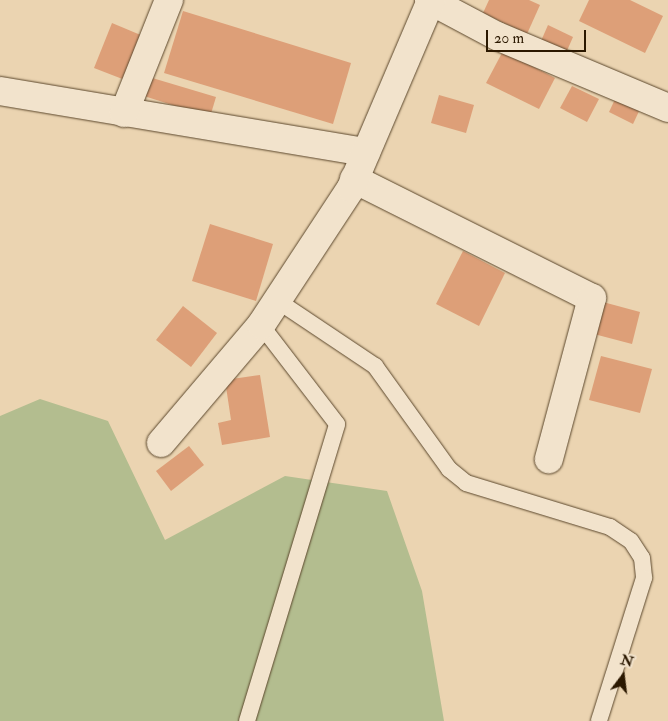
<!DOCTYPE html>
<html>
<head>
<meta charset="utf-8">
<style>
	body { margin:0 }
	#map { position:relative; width:668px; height:721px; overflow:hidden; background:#ebd4b1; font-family:"IM FELL Double Pica",serif }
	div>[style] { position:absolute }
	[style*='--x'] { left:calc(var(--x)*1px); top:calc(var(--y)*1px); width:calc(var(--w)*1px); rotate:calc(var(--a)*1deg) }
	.green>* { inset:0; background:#b3bd8f }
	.building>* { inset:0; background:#dd9f78 }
	.roads { filter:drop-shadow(0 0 1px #5b472c) drop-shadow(0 0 1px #5b472c) }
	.lane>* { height:16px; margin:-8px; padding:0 8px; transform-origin:8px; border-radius:8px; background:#f2e3cc }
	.street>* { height:28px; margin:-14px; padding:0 14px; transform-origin:14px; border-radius:14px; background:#f2e3cc }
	span { translate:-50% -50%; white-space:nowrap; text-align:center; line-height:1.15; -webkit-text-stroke:4.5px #f2e3cc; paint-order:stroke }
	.north { position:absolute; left:598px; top:651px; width:50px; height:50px; -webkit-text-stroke:4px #f2e3cc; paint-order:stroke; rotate:15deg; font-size:14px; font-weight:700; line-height:20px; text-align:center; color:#2b1800 }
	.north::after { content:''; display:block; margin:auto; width:18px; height:22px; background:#2b1800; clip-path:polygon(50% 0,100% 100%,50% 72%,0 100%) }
	.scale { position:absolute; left:486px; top:30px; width:100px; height:22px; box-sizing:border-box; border:2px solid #2b1800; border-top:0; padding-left:6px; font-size:15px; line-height:18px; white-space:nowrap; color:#2b1800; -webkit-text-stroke:4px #f2e3cc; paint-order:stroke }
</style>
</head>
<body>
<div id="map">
	<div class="green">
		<div style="clip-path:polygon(40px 399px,108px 421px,165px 540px,285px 476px,387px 491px,422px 591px,444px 721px,0 721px,0 416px)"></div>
	</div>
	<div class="building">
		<div style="clip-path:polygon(489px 0,529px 0,540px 5px,527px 34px,483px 13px)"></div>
		<div style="clip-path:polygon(589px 0,630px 0,663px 16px,645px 53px,579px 21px)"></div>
		<div style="clip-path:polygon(183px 11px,351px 63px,333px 124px,164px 73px)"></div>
		<div style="clip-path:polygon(112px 23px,143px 36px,125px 80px,94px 68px)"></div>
		<div style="clip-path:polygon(548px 25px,573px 37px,566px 53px,541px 41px)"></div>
		<div style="clip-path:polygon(503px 51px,555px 78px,539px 109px,486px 83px)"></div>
		<div style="clip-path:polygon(149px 77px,216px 97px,210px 117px,144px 96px)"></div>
		<div style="clip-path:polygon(572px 86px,599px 99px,587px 122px,560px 108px)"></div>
		<div style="clip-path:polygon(439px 95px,474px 105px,466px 133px,431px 123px)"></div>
		<div style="clip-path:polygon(617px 95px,641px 107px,633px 124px,609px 112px)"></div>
		<div style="clip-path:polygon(210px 224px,273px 244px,256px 301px,192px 281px)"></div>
		<div style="clip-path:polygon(463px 251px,505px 273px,479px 326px,436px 304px)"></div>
		<div style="clip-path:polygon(603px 302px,640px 312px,632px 344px,594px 334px)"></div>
		<div style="clip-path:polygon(183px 306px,217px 333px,191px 367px,156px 340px)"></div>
		<div style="clip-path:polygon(601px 356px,652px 369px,640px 413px,589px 400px)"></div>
		<div style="clip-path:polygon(260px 375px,270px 437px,222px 445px,218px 423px,231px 420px,225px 380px)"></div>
		<div style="clip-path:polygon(189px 446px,204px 465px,171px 491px,156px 471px)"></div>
	</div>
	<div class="roads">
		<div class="lane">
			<div style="--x:278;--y:301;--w:117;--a:33.8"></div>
			<div style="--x:375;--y:366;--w:127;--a:54.3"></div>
			<div style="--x:449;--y:469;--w:22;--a:39"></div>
			<div style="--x:466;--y:483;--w:151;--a:17"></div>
			<div style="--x:610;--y:527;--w:25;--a:34"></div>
			<div style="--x:631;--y:541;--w:20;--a:57"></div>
			<div style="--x:642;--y:558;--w:20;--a:84"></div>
			<div style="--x:644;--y:578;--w:150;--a:107.5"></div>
			<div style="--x:247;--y:721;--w:310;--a:-73.1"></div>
			<div style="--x:337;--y:424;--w:125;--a:-127.5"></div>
		</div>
		<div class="street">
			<div style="--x:429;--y:0;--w:77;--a:27.9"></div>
			<div style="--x:497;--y:36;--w:186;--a:22.8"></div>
			<div style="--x:0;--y:91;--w:371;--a:9.5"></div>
			<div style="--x:124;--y:113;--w:122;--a:-68.3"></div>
			<div style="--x:354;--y:179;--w:266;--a:26.6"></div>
			<div style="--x:592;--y:298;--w:167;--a:105"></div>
			<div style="--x:161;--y:443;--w:155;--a:-49.7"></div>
			<div style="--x:261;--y:325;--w:164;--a:-56.7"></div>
			<div style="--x:351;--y:188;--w:204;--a:-66.9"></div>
		</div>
	</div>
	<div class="north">N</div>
	<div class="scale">20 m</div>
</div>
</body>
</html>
